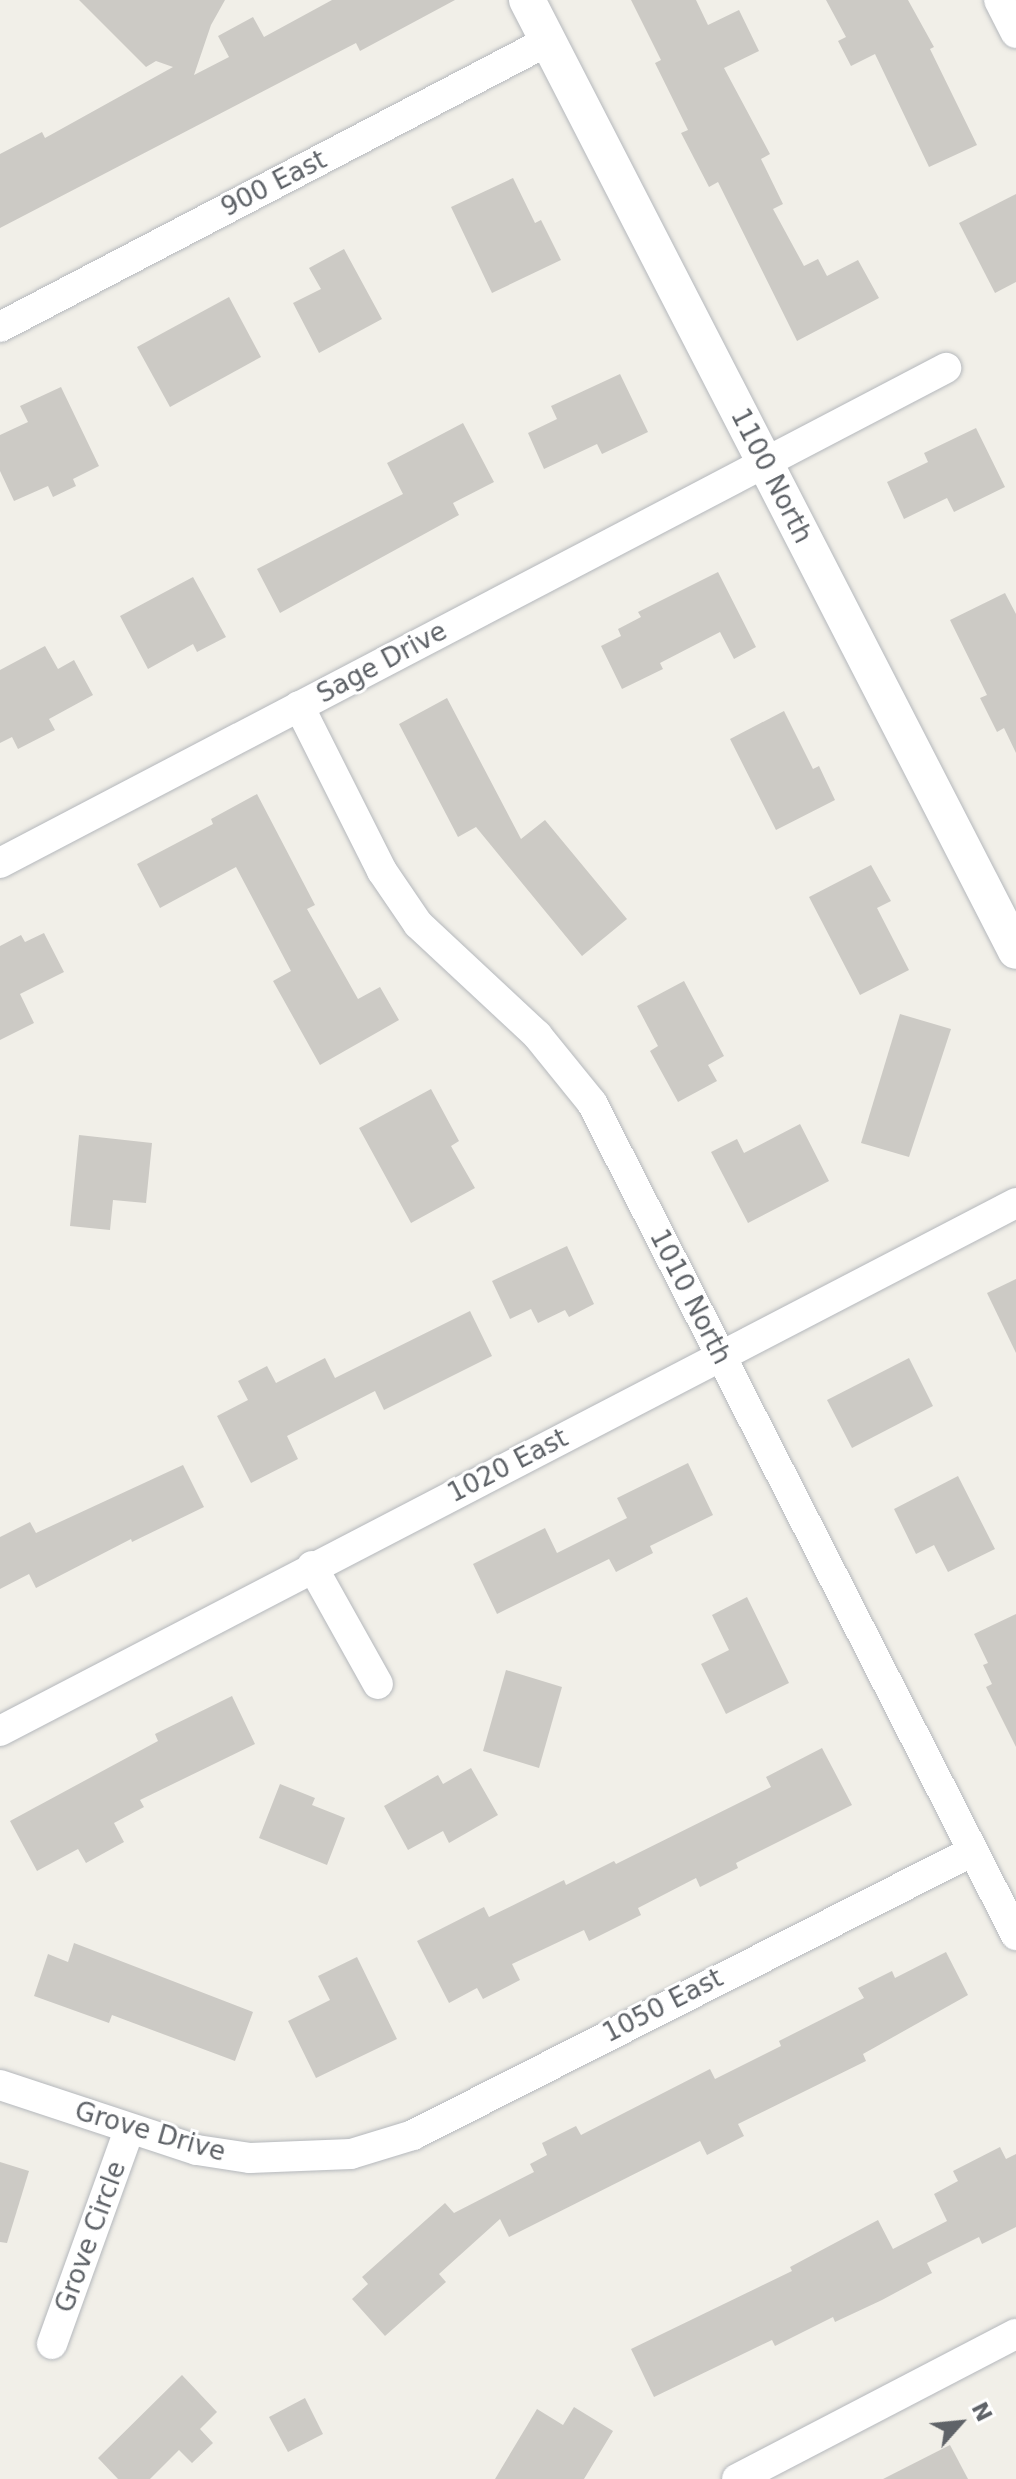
<!DOCTYPE html>
<html>
<head>
<meta charset="utf-8">
<style>
	body { margin:0 }
	#map { position:relative; width:1016px; height:2479px; overflow:hidden; background:#f1efe8; font-family:"DejaVu Sans",sans-serif }
	div>[style] { position:absolute }
	[style*='--x'] { left:calc(var(--x)*1px); top:calc(var(--y)*1px); width:calc(var(--w)*1px); rotate:calc(var(--a)*1deg) }
	.building>* { inset:0; background:#cccac5 }
	.roads { filter:drop-shadow(0 0 2px #b5b8bc) drop-shadow(0 0 2px #b5b8bc) }
	.minor>* { height:30px; margin:-15px; padding:0 15px; transform-origin:15px; border-radius:15px; background:#fff }
	.tertiary>* { height:36px; margin:-18px; padding:0 18px; transform-origin:18px; border-radius:18px; background:#fff }
	span { translate:-50% -50%; white-space:nowrap; text-align:center; line-height:1.15; -webkit-text-stroke:6px #fff; paint-order:stroke }
	.street-label { font-size:26px; color:#5f6368 }
	.north { position:absolute; left:920px; top:2383px; width:80px; height:80px; -webkit-text-stroke:6px #fff; paint-order:stroke; rotate:63deg; font-size:22px; font-weight:700; line-height:32px; text-align:center; color:#5f6368 }
	.north::after { content:''; display:block; margin:auto; width:28px; height:36px; background:#5f6368; clip-path:polygon(50% 0,100% 100%,50% 72%,0 100%) }
</style>
</head>
<body>
<div id="map">
	<div class="building">
		<div style="clip-path:polygon(79px 0,225px 0,211px 25px,194px 75px,229px 57px,218px 36px,253px 17px,264px 37px,332px 0,455px 0,360px 51px,356px 43px,0 228px,0 154px,42px 132px,45px 138px,173px 67px,156px 61px,146px 67px)"></div>
		<div style="clip-path:polygon(631px 0,696px 0,708px 25px,739px 10px,759px 51px,724px 68px,770px 154px,761px 159px,783px 204px,773px 209px,804px 266px,818px 259px,827px 276px,858px 260px,879px 298px,797px 341px,718px 182px,709px 187px,681px 133px,688px 130px,655px 63px,661px 60px)"></div>
		<div style="clip-path:polygon(826px 0,908px 0,934px 47px,930px 49px,977px 145px,929px 167px,875px 54px,851px 66px,838px 41px,846px 37px)"></div>
		<div style="clip-path:polygon(513px 178px,535px 223px,541px 220px,561px 260px,492px 293px,451px 207px)"></div>
		<div style="clip-path:polygon(1016px 194px,1016px 282px,995px 293px,959px 223px)"></div>
		<div style="clip-path:polygon(344px 249px,382px 319px,319px 353px,293px 303px,321px 289px,309px 268px)"></div>
		<div style="clip-path:polygon(229px 297px,261px 357px,170px 407px,137px 347px)"></div>
		<div style="clip-path:polygon(620px 374px,648px 432px,602px 454px,597px 444px,544px 469px,528px 433px,557px 419px,551px 406px)"></div>
		<div style="clip-path:polygon(61px 387px,99px 466px,73px 479px,76px 486px,53px 497px,48px 486px,14px 501px,0 471px,0 435px,28px 422px,20px 406px)"></div>
		<div style="clip-path:polygon(463px 423px,494px 482px,453px 503px,459px 515px,280px 613px,257px 569px,403px 494px,387px 463px)"></div>
		<div style="clip-path:polygon(976px 428px,1005px 487px,954px 512px,947px 498px,904px 519px,887px 482px,928px 462px,924px 453px)"></div>
		<div style="clip-path:polygon(718px 572px,756px 647px,734px 659px,720px 632px,660px 663px,663px 669px,622px 689px,601px 646px,621px 636px,618px 629px,641px 617px,638px 612px)"></div>
		<div style="clip-path:polygon(193px 577px,226px 637px,197px 652px,193px 644px,148px 669px,120px 616px)"></div>
		<div style="clip-path:polygon(1005px 593px,1016px 614px,1016px 753px,1004px 728px,997px 732px,980px 698px,987px 695px,950px 620px)"></div>
		<div style="clip-path:polygon(45px 646px,58px 669px,74px 660px,93px 695px,49px 719px,55px 730px,18px 749px,12px 737px,0 743px,0 670px)"></div>
		<div style="clip-path:polygon(447px 698px,521px 839px,545px 820px,627px 919px,582px 956px,476px 827px,458px 837px,399px 724px)"></div>
		<div style="clip-path:polygon(784px 711px,813px 769px,819px 766px,835px 800px,776px 830px,730px 739px)"></div>
		<div style="clip-path:polygon(257px 794px,315px 905px,307px 909px,358px 999px,380px 987px,399px 1020px,320px 1065px,273px 981px,291px 971px,236px 867px,160px 908px,137px 864px,213px 824px,211px 819px)"></div>
		<div style="clip-path:polygon(871px 865px,891px 901px,877px 908px,909px 970px,860px 995px,809px 897px)"></div>
		<div style="clip-path:polygon(44px 933px,64px 972px,20px 994px,34px 1023px,0 1040px,0 946px,21px 935px,25px 942px)"></div>
		<div style="clip-path:polygon(684px 981px,724px 1056px,708px 1065px,717px 1081px,678px 1102px,650px 1051px,658px 1046px,637px 1006px)"></div>
		<div style="clip-path:polygon(900px 1014px,951px 1029px,909px 1157px,861px 1143px)"></div>
		<div style="clip-path:polygon(431px 1089px,459px 1141px,451px 1146px,475px 1188px,411px 1223px,359px 1128px)"></div>
		<div style="clip-path:polygon(800px 1124px,829px 1181px,748px 1223px,711px 1152px,737px 1139px,744px 1153px)"></div>
		<div style="clip-path:polygon(79px 1135px,152px 1143px,146px 1203px,113px 1200px,110px 1230px,70px 1226px)"></div>
		<div style="clip-path:polygon(567px 1246px,594px 1304px,569px 1317px,565px 1310px,538px 1323px,531px 1309px,510px 1319px,492px 1281px)"></div>
		<div style="clip-path:polygon(1016px 1279px,1016px 1353px,987px 1293px)"></div>
		<div style="clip-path:polygon(470px 1311px,492px 1356px,384px 1410px,375px 1391px,287px 1436px,298px 1459px,251px 1483px,217px 1416px,248px 1400px,238px 1381px,267px 1366px,276px 1383px,325px 1358px,335px 1378px)"></div>
		<div style="clip-path:polygon(909px 1358px,933px 1406px,852px 1448px,827px 1400px)"></div>
		<div style="clip-path:polygon(688px 1463px,713px 1515px,650px 1546px,653px 1553px,616px 1572px,609px 1559px,497px 1614px,473px 1564px,545px 1528px,557px 1553px,627px 1518px,617px 1498px)"></div>
		<div style="clip-path:polygon(183px 1465px,204px 1507px,132px 1542px,131px 1539px,36px 1588px,29px 1574px,0 1589px,0 1537px,30px 1522px,36px 1533px)"></div>
		<div style="clip-path:polygon(958px 1476px,995px 1549px,948px 1572px,934px 1545px,916px 1554px,894px 1509px)"></div>
		<div style="clip-path:polygon(747px 1597px,789px 1683px,726px 1714px,701px 1664px,729px 1650px,712px 1615px)"></div>
		<div style="clip-path:polygon(1016px 1614px,1016px 1747px,986px 1687px,992px 1684px,983px 1665px,988px 1663px,974px 1634px)"></div>
		<div style="clip-path:polygon(506px 1670px,562px 1687px,539px 1768px,483px 1751px)"></div>
		<div style="clip-path:polygon(232px 1696px,255px 1744px,140px 1800px,144px 1807px,114px 1823px,124px 1842px,86px 1863px,78px 1849px,37px 1871px,10px 1821px,158px 1741px,155px 1734px)"></div>
		<div style="clip-path:polygon(822px 1748px,852px 1805px,736px 1863px,738px 1868px,700px 1887px,696px 1878px,638px 1908px,641px 1915px,589px 1941px,584px 1930px,512px 1964px,520px 1980px,483px 1999px,477px 1988px,449px 2003px,417px 1941px,484px 1907px,489px 1917px,564px 1880px,566px 1885px,614px 1861px,616px 1864px,771px 1787px,766px 1777px)"></div>
		<div style="clip-path:polygon(471px 1768px,498px 1815px,449px 1843px,443px 1831px,408px 1850px,384px 1806px,438px 1775px,443px 1784px)"></div>
		<div style="clip-path:polygon(280px 1784px,315px 1798px,312px 1805px,345px 1818px,327px 1865px,259px 1838px)"></div>
		<div style="clip-path:polygon(74px 1943px,253px 2012px,235px 2061px,112px 2015px,109px 2023px,34px 1996px,48px 1954px,68px 1962px)"></div>
		<div style="clip-path:polygon(946px 1952px,968px 1995px,863px 2054px,866px 2061px,738px 2124px,744px 2136px,707px 2155px,700px 2141px,509px 2237px,500px 2219px,439px 2274px,446px 2282px,385px 2336px,352px 2299px,368px 2284px,362px 2277px,445px 2203px,454px 2213px,534px 2172px,530px 2164px,547px 2155px,542px 2143px,576px 2126px,581px 2135px,710px 2069px,715px 2079px,781px 2046px,779px 2041px,864px 1998px,858px 1988px,892px 1971px,895px 1978px)"></div>
		<div style="clip-path:polygon(357px 1957px,397px 2039px,316px 2078px,288px 2021px,330px 2000px,318px 1976px)"></div>
		<div style="clip-path:polygon(1000px 2147px,1006px 2159px,1016px 2154px,1016px 2227px,982px 2244px,979px 2237px,927px 2263px,932px 2273px,882px 2300px,835px 2322px,833px 2317px,775px 2346px,772px 2340px,654px 2397px,631px 2349px,792px 2271px,790px 2267px,878px 2220px,893px 2249px,947px 2221px,934px 2194px,958px 2181px,953px 2171px)"></div>
		<div style="clip-path:polygon(0 2162px,29px 2171px,7px 2243px,0 2242px)"></div>
		<div style="clip-path:polygon(182px 2375px,217px 2412px,200px 2429px,213px 2443px,192px 2463px,179px 2450px,150px 2479px,118px 2479px,98px 2458px)"></div>
		<div style="clip-path:polygon(305px 2398px,323px 2434px,288px 2452px,269px 2417px)"></div>
		<div style="clip-path:polygon(574px 2407px,613px 2431px,584px 2479px,495px 2479px,537px 2409px,563px 2425px)"></div>
		<div style="clip-path:polygon(950px 2445px,968px 2479px,883px 2479px)"></div>
	</div>
	<div class="roads">
		<div class="minor">
			<div style="--x:999;--y:0;--w:37;--a:63"></div>
			<div style="--x:0;--y:327;--w:618;--a:-27.56"></div>
			<div style="--x:299;--y:706;--w:185;--a:63.3"></div>
			<div style="--x:382;--y:871;--w:64;--a:55.8"></div>
			<div style="--x:418;--y:924;--w:163;--a:43"></div>
			<div style="--x:537;--y:1035;--w:87;--a:51"></div>
			<div style="--x:592;--y:1103;--w:934;--a:63"></div>
			<div style="--x:0;--y:863;--w:1068;--a:-27.62"></div>
			<div style="--x:312;--y:1566;--w:135;--a:60.8"></div>
			<div style="--x:0;--y:1731;--w:1145;--a:-27.46"></div>
			<div style="--x:0;--y:2085;--w:207;--a:18.3"></div>
			<div style="--x:197;--y:2150;--w:54;--a:8.6"></div>
			<div style="--x:250;--y:2158;--w:101;--a:-2.3"></div>
			<div style="--x:351;--y:2154;--w:65;--a:-17"></div>
			<div style="--x:413;--y:2135;--w:628;--a:-26.89"></div>
			<div style="--x:52;--y:2344;--w:227;--a:-70.2"></div>
			<div style="--x:737;--y:2479;--w:314;--a:-27.5"></div>
		</div>
		<div class="tertiary">
			<div style="--x:527;--y:0;--w:1069;--a:62.79"></div>
		</div>
	</div>
	<div class="street-label">
		<span style="left:274px;top:184px;rotate:-27deg">900 East</span>
		<span style="left:771px;top:476px;rotate:63deg">1100 North</span>
		<span style="left:382px;top:663px;rotate:-28deg">Sage Drive</span>
		<span style="left:690px;top:1297px;rotate:63deg">1010 North</span>
		<span style="left:508px;top:1466px;rotate:-27deg">1020 East</span>
		<span style="left:663px;top:2006px;rotate:-27deg">1050 East</span>
		<span style="left:150px;top:2132px;rotate:16deg">Grove Drive</span>
		<span style="left:91px;top:2237px;rotate:-70deg">Grove Circle</span>
	</div>
	<div class="north">N</div>
</div>
</body>
</html>
